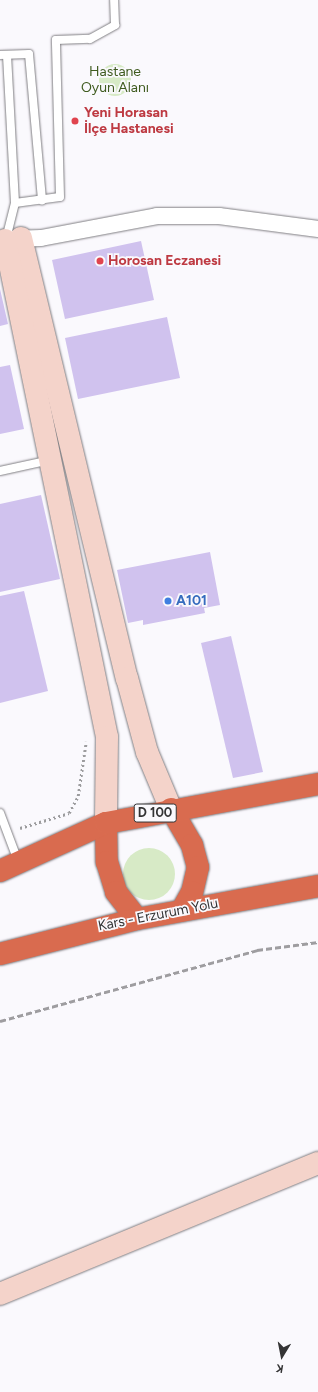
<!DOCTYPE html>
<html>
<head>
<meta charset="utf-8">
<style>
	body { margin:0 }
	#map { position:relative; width:318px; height:1392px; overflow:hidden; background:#faf9fd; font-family:Figtree,sans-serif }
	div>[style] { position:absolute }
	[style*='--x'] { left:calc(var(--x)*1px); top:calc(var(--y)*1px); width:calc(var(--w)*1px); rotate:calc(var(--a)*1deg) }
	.green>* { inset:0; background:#d7eac6 }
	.round { border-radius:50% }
	.building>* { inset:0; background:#d0c2ee }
	.path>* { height:2.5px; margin-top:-1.25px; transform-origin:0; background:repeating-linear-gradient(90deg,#9c9c9e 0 2px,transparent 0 5px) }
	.roads { filter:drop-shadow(0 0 1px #807f83) drop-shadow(0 0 1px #807f83) }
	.lane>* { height:8px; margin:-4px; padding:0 4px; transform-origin:4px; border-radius:4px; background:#fff }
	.street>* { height:16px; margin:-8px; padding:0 8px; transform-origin:8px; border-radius:8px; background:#fff }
	.secondary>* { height:22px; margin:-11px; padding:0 11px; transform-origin:11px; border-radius:11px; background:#f4d3ca }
	.highway>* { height:22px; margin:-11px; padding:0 11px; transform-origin:11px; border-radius:11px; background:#d96b4f }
	.rail>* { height:3px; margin-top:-1.5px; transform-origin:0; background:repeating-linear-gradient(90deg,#9e9da0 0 6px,transparent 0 9px) }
	.dots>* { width:11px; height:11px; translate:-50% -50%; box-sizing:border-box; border:2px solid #faf9fd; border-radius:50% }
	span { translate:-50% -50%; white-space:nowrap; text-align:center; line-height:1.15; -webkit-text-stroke:3.5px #faf9fd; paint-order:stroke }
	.shield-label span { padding:1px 3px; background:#faf9fd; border:1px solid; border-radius:3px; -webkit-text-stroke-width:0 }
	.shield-label { font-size:13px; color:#343435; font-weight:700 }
	.park-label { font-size:14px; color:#3f5b1f }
	.health-label { font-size:14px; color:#be3a42; font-weight:700 }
	.left { translate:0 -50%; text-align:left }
	.shop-label { font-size:14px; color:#366cbe; font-weight:700 }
	.street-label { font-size:14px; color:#343435 }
	.north { position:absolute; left:262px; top:1336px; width:40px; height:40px; -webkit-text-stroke:3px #faf9fd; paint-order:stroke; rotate:190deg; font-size:11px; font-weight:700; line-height:16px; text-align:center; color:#343435 }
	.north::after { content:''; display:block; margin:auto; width:14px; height:18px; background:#343435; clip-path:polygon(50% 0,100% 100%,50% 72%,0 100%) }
</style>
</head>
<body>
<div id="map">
	<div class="green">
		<div class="round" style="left:99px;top:64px;width:32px;height:32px"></div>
		<div class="round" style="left:123px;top:848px;width:52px;height:52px"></div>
	</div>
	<div class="building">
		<div style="clip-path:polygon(141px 241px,154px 300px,65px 319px,52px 260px)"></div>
		<div style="clip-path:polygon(0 289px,8px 324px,0 326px)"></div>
		<div style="clip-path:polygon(167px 317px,180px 378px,78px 399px,65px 338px)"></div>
		<div style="clip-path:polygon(10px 365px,24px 429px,0 434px,0 367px)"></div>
		<div style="clip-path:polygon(41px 495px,60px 579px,0 592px,0 504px)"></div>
		<div style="clip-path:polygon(210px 552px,220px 605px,204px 608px,205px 613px,143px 625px,143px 620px,128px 623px,117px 570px)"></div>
		<div style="clip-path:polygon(24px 591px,48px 691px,0 703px,0 596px)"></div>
		<div style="clip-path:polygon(231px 636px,263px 772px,233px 778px,201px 643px)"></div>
	</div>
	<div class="path">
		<div style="--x:20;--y:828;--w:51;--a:-17"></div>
		<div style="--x:69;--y:813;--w:19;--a:-62"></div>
		<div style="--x:78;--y:796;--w:55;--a:-81.6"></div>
	</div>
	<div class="roads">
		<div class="lane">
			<div style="--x:0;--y:55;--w:29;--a:-2"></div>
			<div style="--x:29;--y:54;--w:147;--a:84.9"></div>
			<div style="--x:15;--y:203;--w:45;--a:-7.6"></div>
			<div style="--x:60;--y:197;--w:157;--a:-91.5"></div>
			<div style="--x:56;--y:40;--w:34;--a:-2"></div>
			<div style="--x:90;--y:39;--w:29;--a:-29"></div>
			<div style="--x:115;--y:25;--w:25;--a:-92"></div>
			<div style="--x:6;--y:239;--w:37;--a:-76"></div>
			<div style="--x:15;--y:203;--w:148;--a:-93.1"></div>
			<div style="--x:0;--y:471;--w:51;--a:-12.4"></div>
			<div style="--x:0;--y:813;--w:51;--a:69.4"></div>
		</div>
		<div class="street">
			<div style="--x:11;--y:239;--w:30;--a:-2"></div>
			<div style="--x:41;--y:238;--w:118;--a:-10.7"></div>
			<div style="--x:157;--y:216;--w:62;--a:0"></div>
			<div style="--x:219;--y:216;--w:100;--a:7.5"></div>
		</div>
		<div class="secondary">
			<div style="--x:21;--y:238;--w:453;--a:76.5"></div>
			<div style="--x:127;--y:678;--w:77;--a:74.9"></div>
			<div style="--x:147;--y:752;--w:62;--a:67.2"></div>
			<div style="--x:5;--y:240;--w:507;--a:78.4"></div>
			<div style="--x:107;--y:737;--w:86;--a:90.7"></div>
			<div style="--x:0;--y:1294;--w:344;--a:-22.4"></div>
		</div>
		<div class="highway">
			<div style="--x:171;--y:809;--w:42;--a:59.7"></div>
			<div style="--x:192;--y:845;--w:23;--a:75"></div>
			<div style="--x:198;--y:867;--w:26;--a:103"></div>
			<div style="--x:192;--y:892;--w:21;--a:119"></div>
			<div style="--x:106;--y:823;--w:39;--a:89"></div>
			<div style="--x:107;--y:862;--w:31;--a:73"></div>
			<div style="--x:116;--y:892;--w:34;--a:52"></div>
			<div style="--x:0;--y:871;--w:116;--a:-24.4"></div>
			<div style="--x:106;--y:823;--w:216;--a:-10.4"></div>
			<div style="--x:0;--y:954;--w:141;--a:-14.3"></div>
			<div style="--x:137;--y:919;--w:184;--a:-10.3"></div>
		</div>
	</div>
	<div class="rail">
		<div style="--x:0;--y:1021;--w:267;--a:-15.4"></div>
		<div style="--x:257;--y:950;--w:62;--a:-7.5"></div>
	</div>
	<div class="dots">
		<div style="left:75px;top:121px;background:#e0444e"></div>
		<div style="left:100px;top:261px;background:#e0444e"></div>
		<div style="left:168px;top:601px;background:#3f7fe0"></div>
	</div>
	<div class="shield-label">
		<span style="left:155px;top:813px">D 100</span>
	</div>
	<div class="park-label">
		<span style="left:115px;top:80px">Hastane<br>Oyun Alanı</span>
	</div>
	<div class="health-label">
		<span class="left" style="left:84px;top:121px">Yeni Horasan<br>İlçe Hastanesi</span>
		<span class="left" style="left:108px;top:261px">Horosan Eczanesi</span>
	</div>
	<div class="shop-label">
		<span class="left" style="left:176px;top:601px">A101</span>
	</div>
	<div class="street-label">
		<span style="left:158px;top:915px;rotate:-11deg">Kars - Erzurum Yolu</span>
	</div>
	<div class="north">K</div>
</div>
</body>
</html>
